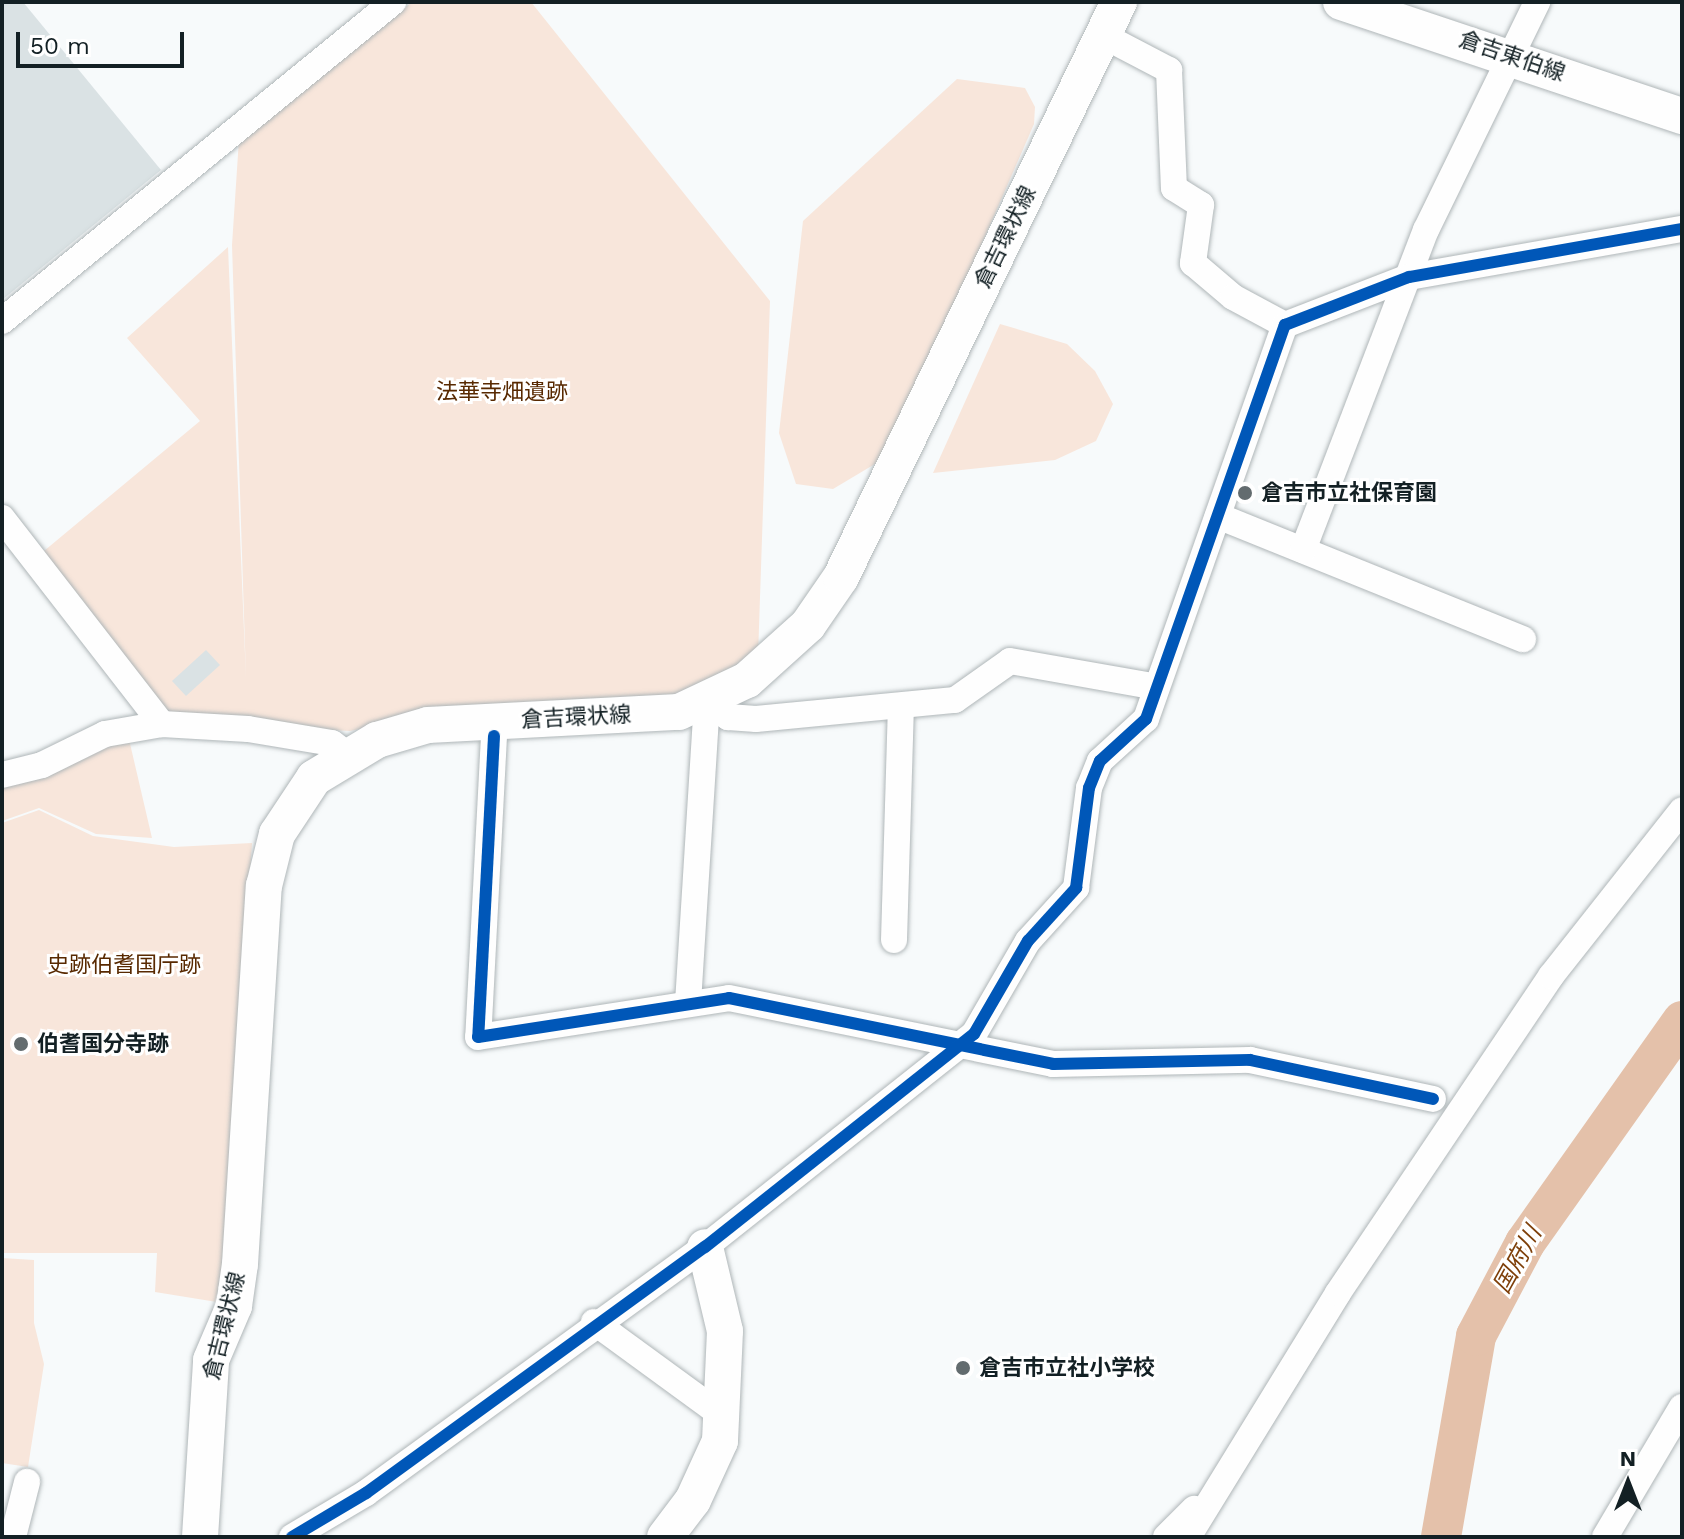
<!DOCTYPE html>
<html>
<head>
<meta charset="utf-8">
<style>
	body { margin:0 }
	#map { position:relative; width:1684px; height:1539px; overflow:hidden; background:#f7fafb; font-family:"Work Sans","Noto Sans JP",sans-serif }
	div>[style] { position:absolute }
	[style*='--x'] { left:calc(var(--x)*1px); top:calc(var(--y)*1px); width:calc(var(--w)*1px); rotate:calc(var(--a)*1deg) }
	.green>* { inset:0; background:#f8e6db }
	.river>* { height:40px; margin:-20px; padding:0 20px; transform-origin:20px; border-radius:20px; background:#e4c1aa }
	.building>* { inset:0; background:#dae2e4 }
	.roads { filter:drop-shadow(0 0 2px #afb6b8) drop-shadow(0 0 2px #afb6b8) }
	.street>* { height:26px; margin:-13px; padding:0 13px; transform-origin:13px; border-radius:13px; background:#fefefe }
	.secondary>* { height:36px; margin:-18px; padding:0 18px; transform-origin:18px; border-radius:18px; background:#fefefe }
	.cycleway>* { height:12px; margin:-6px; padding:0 6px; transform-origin:6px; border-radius:6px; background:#0057b8 }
	.dots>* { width:22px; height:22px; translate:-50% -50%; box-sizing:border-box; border:4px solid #fff; border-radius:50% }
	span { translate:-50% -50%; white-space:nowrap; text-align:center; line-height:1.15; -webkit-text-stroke:6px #fff; paint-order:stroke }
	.street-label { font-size:22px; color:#132024 }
	.park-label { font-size:22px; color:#582901 }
	.poi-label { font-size:22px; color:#132024; font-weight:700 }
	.left { translate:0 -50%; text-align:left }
	.water-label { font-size:24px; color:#7e3f09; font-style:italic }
	.frame { position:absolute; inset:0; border:4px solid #132024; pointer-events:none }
	.north { position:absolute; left:1588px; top:1443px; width:80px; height:80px; -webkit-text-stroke:6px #fff; paint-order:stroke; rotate:0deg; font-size:22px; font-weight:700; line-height:32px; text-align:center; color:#132024 }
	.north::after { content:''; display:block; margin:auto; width:28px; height:36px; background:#132024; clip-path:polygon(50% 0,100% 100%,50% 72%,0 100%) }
	.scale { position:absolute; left:16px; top:32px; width:168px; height:36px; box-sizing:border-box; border:4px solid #132024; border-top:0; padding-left:10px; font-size:24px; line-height:28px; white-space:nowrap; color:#132024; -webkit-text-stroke:6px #fff; paint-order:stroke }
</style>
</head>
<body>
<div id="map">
	<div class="green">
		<div style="clip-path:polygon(412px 2px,531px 2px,770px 301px,758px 657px,714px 686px,669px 696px,421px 717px,350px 731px,173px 722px,38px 556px,200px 421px,127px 338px,228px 247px,246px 678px,232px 245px,239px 139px)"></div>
		<div style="clip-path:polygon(957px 79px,1025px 88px,1035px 107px,1034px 124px,890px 455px,833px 489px,796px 484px,779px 433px,803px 221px)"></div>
		<div style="clip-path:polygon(1000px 324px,1067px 344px,1095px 371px,1113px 404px,1096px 441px,1055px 460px,933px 473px)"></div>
		<div style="clip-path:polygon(128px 735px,152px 838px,96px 834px,39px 808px,2px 821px,2px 778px)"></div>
		<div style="clip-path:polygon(39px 810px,93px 836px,174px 847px,252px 843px,223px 1303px,155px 1292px,157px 1253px,2px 1253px,2px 823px)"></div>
		<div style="clip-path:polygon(2px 1258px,34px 1260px,34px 1323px,44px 1364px,28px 1467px,2px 1463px)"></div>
	</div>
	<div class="river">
		<div style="--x:1441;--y:1537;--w:204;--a:-80.1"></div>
		<div style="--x:1476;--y:1336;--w:105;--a:-62.2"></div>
		<div style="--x:1525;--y:1243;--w:272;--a:-54.7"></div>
	</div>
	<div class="building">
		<div style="clip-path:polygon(2px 2px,23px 2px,161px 170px,2px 300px)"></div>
		<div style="clip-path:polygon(206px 650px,220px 665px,186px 696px,172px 681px)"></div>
	</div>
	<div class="roads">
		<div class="street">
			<div style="--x:1102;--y:35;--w:76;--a:27.6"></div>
			<div style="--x:1169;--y:70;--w:118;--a:87.6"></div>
			<div style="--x:1174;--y:188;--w:32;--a:32"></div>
			<div style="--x:1201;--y:205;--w:59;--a:97.9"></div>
			<div style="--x:1193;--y:263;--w:52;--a:40.4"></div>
			<div style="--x:1233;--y:297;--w:59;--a:28.3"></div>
			<div style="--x:2;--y:321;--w:505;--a:-39.21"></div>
			<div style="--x:1218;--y:516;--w:329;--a:22"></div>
			<div style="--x:2;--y:518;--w:261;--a:52.2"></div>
			<div style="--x:1303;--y:550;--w:343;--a:-69"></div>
			<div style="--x:1426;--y:230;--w:254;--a:-64"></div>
			<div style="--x:494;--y:736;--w:301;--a:93"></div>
			<div style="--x:478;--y:1037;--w:254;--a:-8.8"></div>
			<div style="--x:729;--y:998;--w:331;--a:11.5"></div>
			<div style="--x:1053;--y:1064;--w:197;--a:-1.2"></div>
			<div style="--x:1250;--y:1060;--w:187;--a:12"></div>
			<div style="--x:2;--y:775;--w:41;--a:-14"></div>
			<div style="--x:42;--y:765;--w:70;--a:-26.2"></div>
			<div style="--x:105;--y:734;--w:58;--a:-10"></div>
			<div style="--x:162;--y:724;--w:86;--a:3.3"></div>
			<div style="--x:248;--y:729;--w:85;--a:9.5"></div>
			<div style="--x:332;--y:743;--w:20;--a:37"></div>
			<div style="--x:894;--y:940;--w:234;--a:-88.3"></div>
			<div style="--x:688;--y:1003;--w:302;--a:-86.4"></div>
			<div style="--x:707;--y:702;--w:26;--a:36"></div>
			<div style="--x:728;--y:717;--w:28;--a:4"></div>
			<div style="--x:756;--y:719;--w:200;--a:-5.5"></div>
			<div style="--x:955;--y:700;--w:67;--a:-35.3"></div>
			<div style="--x:1010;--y:661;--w:149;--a:10"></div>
			<div style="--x:594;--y:1322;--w:160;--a:36.1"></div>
			<div style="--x:13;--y:1537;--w:57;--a:-75.7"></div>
			<div style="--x:292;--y:1537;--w:86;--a:-30.7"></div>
			<div style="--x:366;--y:1493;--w:419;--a:-36"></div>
			<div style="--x:705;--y:1247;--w:343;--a:-38.4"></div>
			<div style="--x:974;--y:1034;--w:108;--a:-59.9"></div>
			<div style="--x:1028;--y:941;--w:72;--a:-47.8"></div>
			<div style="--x:1076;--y:888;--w:101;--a:-82.6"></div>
			<div style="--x:1089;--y:788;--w:29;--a:-68"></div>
			<div style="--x:1100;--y:761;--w:62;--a:-42.4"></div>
			<div style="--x:1146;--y:719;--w:418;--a:-70.6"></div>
			<div style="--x:1285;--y:325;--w:133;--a:-21.2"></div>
			<div style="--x:1409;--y:277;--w:277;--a:-10"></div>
			<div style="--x:1166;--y:1537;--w:40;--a:-45"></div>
			<div style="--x:1188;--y:1537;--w:286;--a:-58.4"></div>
			<div style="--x:1338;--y:1293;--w:382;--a:-56.1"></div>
			<div style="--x:1551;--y:976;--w:211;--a:-51.7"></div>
			<div style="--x:1605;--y:1537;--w:151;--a:-59.4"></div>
		</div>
		<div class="secondary">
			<div style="--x:1341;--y:2;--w:360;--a:18.5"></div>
			<div style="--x:200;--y:1537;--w:177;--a:-86.4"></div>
			<div style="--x:211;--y:1360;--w:59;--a:-66.9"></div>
			<div style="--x:234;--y:1306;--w:42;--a:-81.9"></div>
			<div style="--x:240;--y:1264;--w:379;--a:-86.4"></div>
			<div style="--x:264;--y:886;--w:54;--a:-76"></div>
			<div style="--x:277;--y:834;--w:67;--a:-56.5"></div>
			<div style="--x:314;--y:778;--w:74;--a:-31.1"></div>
			<div style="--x:377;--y:740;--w:53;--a:-16.4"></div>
			<div style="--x:428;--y:725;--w:251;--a:-3"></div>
			<div style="--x:679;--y:712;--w:75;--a:-25.2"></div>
			<div style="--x:747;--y:680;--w:82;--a:-42"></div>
			<div style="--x:808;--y:625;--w:58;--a:-55.5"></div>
			<div style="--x:841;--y:577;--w:639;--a:-64.2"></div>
			<div style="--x:665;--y:1537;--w:46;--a:-52.9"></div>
			<div style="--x:693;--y:1500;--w:65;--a:-65.4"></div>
			<div style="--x:720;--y:1441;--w:110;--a:-87.4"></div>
			<div style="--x:725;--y:1331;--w:86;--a:-103.4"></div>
		</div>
	</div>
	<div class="cycleway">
		<div style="--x:494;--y:736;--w:301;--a:93"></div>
		<div style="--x:478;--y:1037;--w:254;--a:-8.8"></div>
		<div style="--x:729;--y:998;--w:331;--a:11.5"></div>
		<div style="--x:1053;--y:1064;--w:197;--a:-1.2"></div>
		<div style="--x:1250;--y:1060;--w:187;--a:12"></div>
		<div style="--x:292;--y:1537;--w:86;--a:-30.7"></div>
		<div style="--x:366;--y:1493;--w:419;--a:-36"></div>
		<div style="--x:705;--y:1247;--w:343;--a:-38.4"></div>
		<div style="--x:974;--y:1034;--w:108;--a:-59.9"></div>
		<div style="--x:1028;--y:941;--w:72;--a:-47.8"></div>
		<div style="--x:1076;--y:888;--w:101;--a:-82.6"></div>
		<div style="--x:1089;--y:788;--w:29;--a:-68"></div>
		<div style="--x:1100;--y:761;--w:62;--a:-42.4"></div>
		<div style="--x:1146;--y:719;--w:418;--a:-70.6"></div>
		<div style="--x:1285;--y:325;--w:133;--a:-21.2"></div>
		<div style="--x:1409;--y:277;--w:277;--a:-10"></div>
	</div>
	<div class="dots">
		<div style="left:1245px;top:493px;background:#636c6f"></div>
		<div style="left:21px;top:1044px;background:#636c6f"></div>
		<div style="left:963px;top:1368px;background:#636c6f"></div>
	</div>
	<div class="street-label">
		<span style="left:1512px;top:56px;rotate:19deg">倉吉東伯線</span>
		<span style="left:1005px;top:237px;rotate:-64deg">倉吉環状線</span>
		<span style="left:576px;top:717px;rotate:-3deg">倉吉環状線</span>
		<span style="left:224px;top:1326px;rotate:-76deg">倉吉環状線</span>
	</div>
	<div class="park-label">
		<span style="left:502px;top:392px">法華寺畑遺跡</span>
		<span style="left:124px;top:965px">史跡伯耆国庁跡</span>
	</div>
	<div class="poi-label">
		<span class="left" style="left:1261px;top:493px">倉吉市立社保育園</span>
		<span class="left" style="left:37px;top:1044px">伯耆国分寺跡</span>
		<span class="left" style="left:979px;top:1368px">倉吉市立社小学校</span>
	</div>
	<div class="water-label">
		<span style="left:1518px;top:1260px;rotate:-61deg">国府川</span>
	</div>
	<div class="frame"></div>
	<div class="north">N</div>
	<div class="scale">50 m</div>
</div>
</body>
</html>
